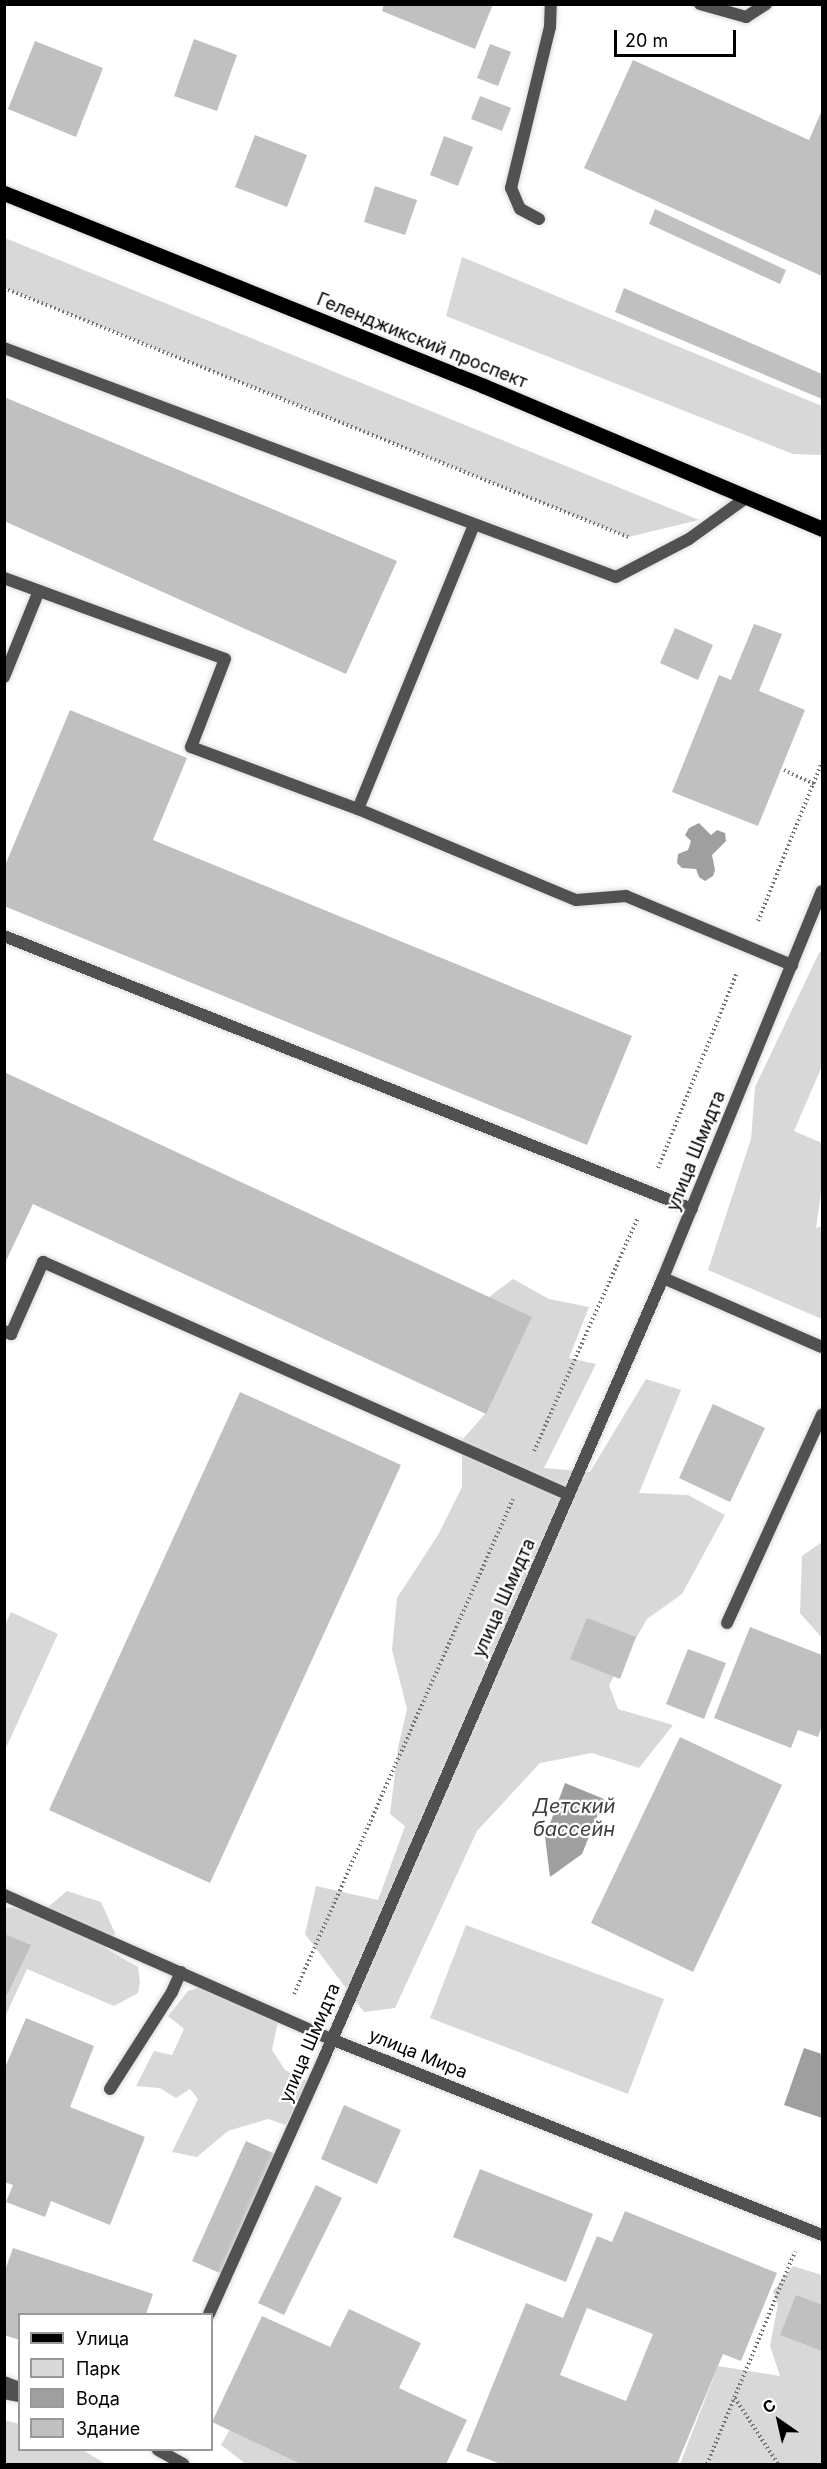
<!DOCTYPE html>
<html>
<head>
<meta charset="utf-8">
<style>
	body { margin:0 }
	#map { position:relative; width:827px; height:2469px; overflow:hidden; background:#fff; font-family:Inter,sans-serif }
	div>[style] { position:absolute }
	[style*='--x'] { left:calc(var(--x)*1px); top:calc(var(--y)*1px); width:calc(var(--w)*1px); rotate:calc(var(--a)*1deg) }
	.green>* { inset:0; background:#d8d8d8 }
	.water>* { inset:0; background:#9f9f9f }
	.building>* { inset:0; background:#c0c0c0 }
	.path>* { height:4px; margin-top:-2px; transform-origin:0; background:repeating-linear-gradient(90deg,#737373 0 1.5px,transparent 0 4.5px) }
	.roads { filter:drop-shadow(0 0 2px #dbdbdb) drop-shadow(0 0 2px #dbdbdb) }
	.lane>* { height:12px; margin:-6px; padding:0 6px; transform-origin:6px; border-radius:6px; background:#515151 }
	.street>* { height:12px; margin:-6px; padding:0 6px; transform-origin:6px; border-radius:6px; background:#515151 }
	.primary>* { height:15px; margin:-7.5px; padding:0 7.5px; transform-origin:7.5px; border-radius:7.5px; background:#000 }
	span { translate:-50% -50%; white-space:nowrap; text-align:center; line-height:1.15; -webkit-text-stroke:4.5px #fff; paint-order:stroke }
	.street-label { font-size:18px; color:#000 }
	.water-label { font-size:20px; color:#404040; font-style:italic }
	.frame { position:absolute; inset:0; border:6px solid #000; pointer-events:none }
	.legend { position:absolute; left:18px; top:2313px; width:195px; height:138px; box-sizing:border-box; background:#fff; border:2px solid #999; margin:0; padding:8px 10px; list-style:none; font-size:18px; color:#000 }
	.legend li { display:flex; align-items:center; gap:12px; height:30px }
	.legend b { width:30px; border:2px solid #999 }
	.north { position:absolute; left:749px; top:2391px; width:60px; height:60px; -webkit-text-stroke:4px #fff; paint-order:stroke; rotate:326deg; font-size:16px; font-weight:700; line-height:24px; text-align:center; color:#000 }
	.north::after { content:''; display:block; margin:auto; width:21px; height:27px; background:#000; clip-path:polygon(50% 0,100% 100%,50% 72%,0 100%) }
	.scale { position:absolute; left:614px; top:30px; width:122px; height:27px; box-sizing:border-box; border:3px solid #000; border-top:0; padding-left:8px; font-size:18px; line-height:21px; white-space:nowrap; color:#000; -webkit-text-stroke:4px #fff; paint-order:stroke }
</style>
</head>
<body>
<div id="map">
	<div class="green">
		<div style="clip-path:polygon(5px 238px,699px 520px,628px 537px,5px 288px)"></div>
		<div style="clip-path:polygon(462px 257px,822px 406px,822px 455px,793px 454px,446px 316px)"></div>
		<div style="clip-path:polygon(822px 951px,822px 1066px,794px 1131px,822px 1143px,822px 1187px,816px 1228px,822px 1226px,822px 1319px,708px 1270px,751px 1139px,755px 1087px,819px 953px)"></div>
		<div style="clip-path:polygon(513px 1279px,549px 1299px,589px 1307px,569px 1358px,596px 1364px,544px 1468px,590px 1472px,646px 1379px,681px 1390px,639px 1493px,688px 1495px,725px 1515px,682px 1594px,647px 1619px,609px 1685px,618px 1709px,673px 1725px,639px 1768px,592px 1753px,540px 1763px,477px 1831px,395px 2008px,364px 2012px,305px 1934px,316px 1886px,378px 1900px,405px 1826px,390px 1814px,398px 1748px,407px 1709px,392px 1650px,397px 1598px,438px 1535px,462px 1487px,462px 1440px,485px 1414px,481px 1303px)"></div>
		<div style="clip-path:polygon(822px 1542px,822px 1638px,800px 1613px,802px 1556px)"></div>
		<div style="clip-path:polygon(11px 1612px,58px 1634px,5px 1750px,4px 1627px)"></div>
		<div style="clip-path:polygon(67px 1891px,101px 1902px,115px 1933px,105px 1948px,138px 1967px,140px 1982px,138px 1993px,114px 2006px,27px 1969px,5px 2017px,5px 1907px,42px 1912px)"></div>
		<div style="clip-path:polygon(466px 1925px,664px 1999px,628px 2094px,430px 2018px)"></div>
		<div style="clip-path:polygon(201px 1987px,278px 2021px,272px 2050px,285px 2070px,309px 2082px,286px 2125px,268px 2119px,228px 2131px,197px 2157px,172px 2152px,198px 2099px,190px 2089px,176px 2098px,160px 2088px,136px 2086px,154px 2051px,172px 2055px,184px 2029px,168px 2016px,188px 1991px)"></div>
		<div style="clip-path:polygon(793px 2266px,822px 2275px,822px 2464px,680px 2464px,718px 2366px,780px 2376px,770px 2346px,778px 2304px,773px 2291px)"></div>
		<div style="clip-path:polygon(239px 2414px,282px 2430px,346px 2464px,246px 2464px,221px 2445px)"></div>
		<div style="clip-path:polygon(4px 2420px,19px 2424px,20px 2450px,83px 2450px,106px 2464px,5px 2464px)"></div>
	</div>
	<div class="water">
		<div style="clip-path:polygon(699px 823px,711px 835px,717px 830px,725px 833px,726px 841px,712px 855px,715px 870px,713px 876px,705px 881px,699px 877px,696px 869px,682px 868px,677px 863px,678px 854px,688px 850px,691px 841px,685px 835px,689px 828px)"></div>
		<div style="clip-path:polygon(565px 1783px,604px 1799px,582px 1854px,550px 1877px,545px 1837px)"></div>
		<div style="clip-path:polygon(804px 2048px,822px 2054px,822px 2118px,784px 2105px)"></div>
	</div>
	<div class="building">
		<div style="clip-path:polygon(384px 4px,493px 4px,475px 49px,382px 11px)"></div>
		<div style="clip-path:polygon(194px 39px,237px 55px,217px 111px,174px 96px)"></div>
		<div style="clip-path:polygon(35px 41px,103px 68px,76px 137px,8px 109px)"></div>
		<div style="clip-path:polygon(490px 44px,511px 52px,498px 86px,477px 78px)"></div>
		<div style="clip-path:polygon(633px 60px,809px 140px,822px 110px,822px 276px,584px 168px)"></div>
		<div style="clip-path:polygon(480px 96px,511px 108px,502px 131px,471px 119px)"></div>
		<div style="clip-path:polygon(255px 135px,307px 155px,287px 207px,235px 187px)"></div>
		<div style="clip-path:polygon(444px 136px,473px 147px,458px 186px,430px 175px)"></div>
		<div style="clip-path:polygon(375px 186px,417px 200px,405px 235px,364px 222px)"></div>
		<div style="clip-path:polygon(655px 209px,786px 270px,780px 284px,649px 224px)"></div>
		<div style="clip-path:polygon(624px 288px,822px 374px,822px 399px,615px 312px)"></div>
		<div style="clip-path:polygon(4px 397px,397px 561px,346px 674px,4px 521px)"></div>
		<div style="clip-path:polygon(754px 624px,782px 634px,759px 691px,805px 710px,758px 826px,672px 792px,719px 675px,731px 680px)"></div>
		<div style="clip-path:polygon(675px 628px,713px 645px,698px 680px,660px 663px)"></div>
		<div style="clip-path:polygon(70px 710px,187px 758px,153px 840px,632px 1036px,587px 1145px,4px 906px,4px 868px)"></div>
		<div style="clip-path:polygon(4px 1072px,532px 1317px,486px 1414px,33px 1204px,4px 1265px)"></div>
		<div style="clip-path:polygon(240px 1392px,401px 1465px,210px 1883px,49px 1810px)"></div>
		<div style="clip-path:polygon(713px 1404px,765px 1428px,730px 1502px,679px 1478px)"></div>
		<div style="clip-path:polygon(587px 1618px,636px 1637px,620px 1679px,570px 1659px)"></div>
		<div style="clip-path:polygon(750px 1627px,822px 1655px,822px 1726px,818px 1737px,798px 1730px,791px 1748px,714px 1718px)"></div>
		<div style="clip-path:polygon(688px 1649px,726px 1663px,704px 1719px,666px 1704px)"></div>
		<div style="clip-path:polygon(680px 1737px,782px 1785px,693px 1972px,591px 1923px)"></div>
		<div style="clip-path:polygon(4px 1934px,31px 1945px,7px 1995px,4px 1994px)"></div>
		<div style="clip-path:polygon(26px 2018px,94px 2046px,70px 2107px,145px 2137px,110px 2225px,51px 2201px,45px 2217px,6px 2202px,13px 2185px,4px 2182px,4px 2070px)"></div>
		<div style="clip-path:polygon(344px 2105px,401px 2130px,377px 2184px,321px 2159px)"></div>
		<div style="clip-path:polygon(246px 2141px,275px 2154px,222px 2274px,192px 2261px)"></div>
		<div style="clip-path:polygon(480px 2169px,593px 2214px,566px 2282px,453px 2237px)"></div>
		<div style="clip-path:polygon(316px 2185px,342px 2198px,284px 2315px,258px 2303px)"></div>
		<div style="clip-path:polygon(evenodd,625px 2211px,777px 2273px,741px 2361px,723px 2354px,677px 2464px,501px 2464px,466px 2451px,526px 2303px,563px 2318px,597px 2236px,612px 2242px,625px 2211px,587px 2308px,653px 2334px,626px 2401px,560px 2375px,587px 2308px)"></div>
		<div style="clip-path:polygon(13px 2248px,153px 2294px,146px 2314px,20px 2314px,20px 2340px,4px 2335px,4px 2273px)"></div>
		<div style="clip-path:polygon(796px 2295px,822px 2305px,822px 2351px,780px 2335px)"></div>
		<div style="clip-path:polygon(349px 2309px,421px 2343px,399px 2388px,467px 2420px,446px 2464px,301px 2464px,212px 2422px,262px 2316px,330px 2347px)"></div>
	</div>
	<div class="path">
		<div style="--x:4;--y:288;--w:672;--a:21.75"></div>
		<div style="--x:784;--y:770;--w:33;--a:25"></div>
		<div style="--x:758;--y:921;--w:171;--a:-68.1"></div>
		<div style="--x:658;--y:1168;--w:211;--a:-68"></div>
		<div style="--x:534;--y:1451;--w:256;--a:-66"></div>
		<div style="--x:294;--y:1994;--w:541;--a:-66.13"></div>
		<div style="--x:735;--y:2398;--w:79;--a:56.9"></div>
		<div style="--x:707;--y:2464;--w:230;--a:-67.5"></div>
	</div>
	<div class="roads">
		<div class="lane">
			<div style="--x:700;--y:4;--w:48;--a:15.8"></div>
			<div style="--x:746;--y:17;--w:24;--a:-33"></div>
			<div style="--x:539;--y:219;--w:21;--a:-152"></div>
			<div style="--x:520;--y:209;--w:23;--a:-113"></div>
			<div style="--x:511;--y:188;--w:166;--a:-76.4"></div>
			<div style="--x:550;--y:27;--w:23;--a:-88"></div>
			<div style="--x:4;--y:348;--w:653;--a:20.51"></div>
			<div style="--x:616;--y:577;--w:82;--a:-27.5"></div>
			<div style="--x:689;--y:539;--w:72;--a:-35.9"></div>
			<div style="--x:4;--y:578;--w:235;--a:20.1"></div>
			<div style="--x:225;--y:659;--w:94;--a:111.1"></div>
			<div style="--x:191;--y:747;--w:178;--a:20.4"></div>
			<div style="--x:358;--y:809;--w:236;--a:22.7"></div>
			<div style="--x:576;--y:900;--w:50;--a:-4.6"></div>
			<div style="--x:626;--y:896;--w:180;--a:22.6"></div>
			<div style="--x:4;--y:677;--w:93;--a:-67.9"></div>
			<div style="--x:358;--y:809;--w:307;--a:-67.8"></div>
			<div style="--x:4;--y:936;--w:740;--a:21.64"></div>
			<div style="--x:4;--y:1331;--w:8;--a:23"></div>
			<div style="--x:11;--y:1334;--w:79;--a:-66"></div>
			<div style="--x:43;--y:1262;--w:575;--a:23.89"></div>
			<div style="--x:727;--y:1623;--w:229;--a:-65.5"></div>
			<div style="--x:110;--y:2089;--w:115;--a:-57.4"></div>
			<div style="--x:172;--y:1992;--w:22;--a:-66"></div>
		</div>
		<div class="street">
			<div style="--x:663;--y:1278;--w:173;--a:23.5"></div>
			<div style="--x:4;--y:1895;--w:357;--a:23.8"></div>
			<div style="--x:331;--y:2039;--w:529;--a:21.76"></div>
			<div style="--x:209;--y:2314;--w:281;--a:-65.8"></div>
			<div style="--x:324;--y:2058;--w:850;--a:-66.51"></div>
			<div style="--x:663;--y:1278;--w:418;--a:-67.7"></div>
			<div style="--x:4;--y:2382;--w:17;--a:21"></div>
			<div style="--x:4;--y:2393;--w:16;--a:11"></div>
			<div style="--x:158;--y:2450;--w:29;--a:29"></div>
		</div>
		<div class="primary">
			<div style="--x:4;--y:193;--w:517;--a:21.9"></div>
			<div style="--x:484;--y:386;--w:367;--a:22.9"></div>
		</div>
	</div>
	<div class="street-label">
		<span style="left:422px;top:341px;rotate:22deg">Геленджикский проспект</span>
		<span style="left:696px;top:1151px;rotate:-68deg">улица Шмидта</span>
		<span style="left:504px;top:1598px;rotate:-66deg">улица Шмидта</span>
		<span style="left:310px;top:2043px;rotate:-67deg">улица Шмидта</span>
		<span style="left:418px;top:2054px;rotate:22deg">улица Мира</span>
	</div>
	<div class="water-label">
		<span style="left:574px;top:1818px">Детский<br>бассейн</span>
	</div>
	<div class="frame"></div>
	<ul class="legend">
	<li><b style="height:8px;background:#000"></b>Улица</li>
	<li><b style="height:16px;background:#d8d8d8"></b>Парк</li>
	<li><b style="height:16px;background:#9f9f9f"></b>Вода</li>
	<li><b style="height:16px;background:#c0c0c0"></b>Здание</li>
	</ul>
	<div class="north">С</div>
	<div class="scale">20 m</div>
</div>
</body>
</html>
